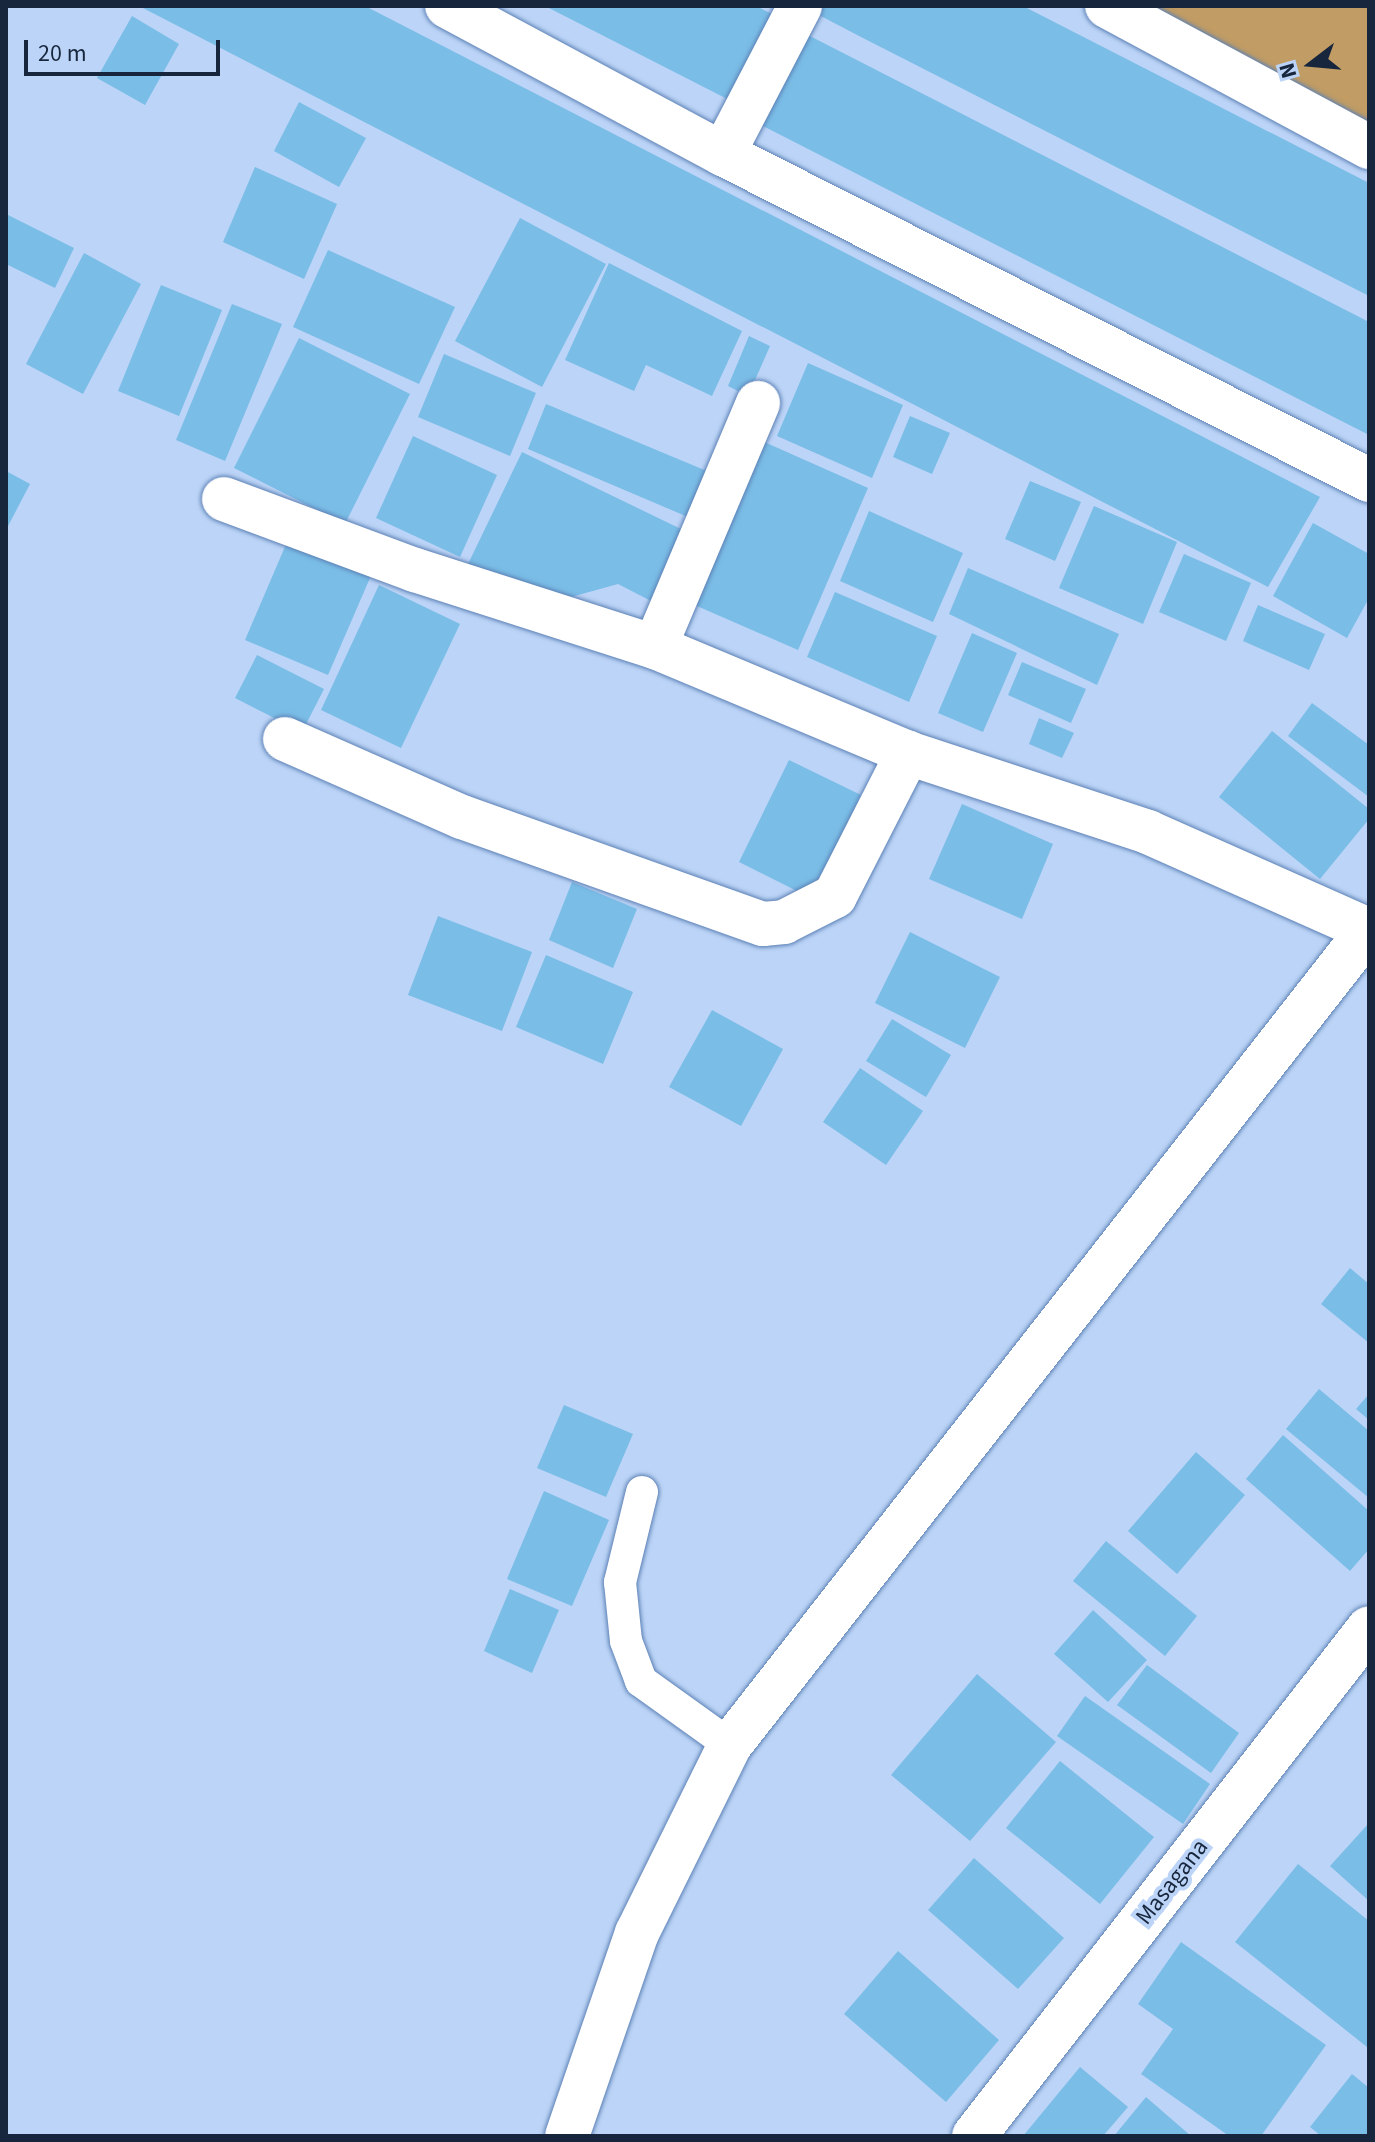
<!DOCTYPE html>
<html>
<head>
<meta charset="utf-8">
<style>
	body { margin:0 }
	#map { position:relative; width:1375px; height:2142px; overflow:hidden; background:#bcd4f7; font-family:"Source Sans 3",sans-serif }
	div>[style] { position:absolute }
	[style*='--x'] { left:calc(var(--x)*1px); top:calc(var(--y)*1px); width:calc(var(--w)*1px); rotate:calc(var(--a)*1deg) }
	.green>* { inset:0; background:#c19c64 }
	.building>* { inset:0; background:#7abde7 }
	.roads { filter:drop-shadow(0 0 2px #5c81b5) drop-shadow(0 0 2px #5c81b5) }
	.lane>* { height:32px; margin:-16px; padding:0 16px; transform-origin:16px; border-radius:16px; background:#fff }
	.street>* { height:44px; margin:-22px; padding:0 22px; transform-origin:22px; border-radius:22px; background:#fff }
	span { translate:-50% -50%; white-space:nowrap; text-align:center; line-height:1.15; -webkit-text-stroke:8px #bcd4f7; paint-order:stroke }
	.street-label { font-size:24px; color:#17263c }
	.frame { position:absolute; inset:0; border:8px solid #17263c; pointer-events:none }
	.north { position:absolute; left:1271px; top:24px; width:80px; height:80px; -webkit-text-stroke:6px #bcd4f7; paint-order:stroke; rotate:254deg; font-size:22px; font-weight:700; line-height:32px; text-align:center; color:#17263c }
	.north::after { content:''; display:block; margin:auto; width:28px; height:36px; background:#17263c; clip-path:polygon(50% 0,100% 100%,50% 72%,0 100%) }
	.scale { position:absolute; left:24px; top:40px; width:196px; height:36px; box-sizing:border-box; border:4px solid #17263c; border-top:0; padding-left:10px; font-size:24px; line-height:28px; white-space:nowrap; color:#17263c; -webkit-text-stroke:6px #bcd4f7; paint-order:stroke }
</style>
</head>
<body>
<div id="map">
	<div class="green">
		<div style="clip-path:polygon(1151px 6px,1369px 6px,1369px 134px)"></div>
	</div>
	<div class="building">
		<div style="clip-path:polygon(139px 6px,365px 6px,1320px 497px,1268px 587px)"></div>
		<div style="clip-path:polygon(545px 6px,756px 6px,782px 19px,739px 105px)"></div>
		<div style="clip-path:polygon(821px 6px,1023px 6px,1369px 183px,1369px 296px,861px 37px,817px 14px)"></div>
		<div style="clip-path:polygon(132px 16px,179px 44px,145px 105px,97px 78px)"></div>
		<div style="clip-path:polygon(806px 34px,1369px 322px,1369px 435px,761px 125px)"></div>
		<div style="clip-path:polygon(299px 102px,366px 138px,339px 187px,274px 151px)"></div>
		<div style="clip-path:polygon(255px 167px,337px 204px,304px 279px,223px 242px)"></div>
		<div style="clip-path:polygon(6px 214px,74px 248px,55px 288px,6px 264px)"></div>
		<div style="clip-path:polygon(520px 218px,606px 264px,542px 387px,455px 341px)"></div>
		<div style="clip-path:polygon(328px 250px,455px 307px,419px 384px,293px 327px)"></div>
		<div style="clip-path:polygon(84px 253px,141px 284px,83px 394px,26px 364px)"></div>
		<div style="clip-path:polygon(609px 263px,742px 331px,712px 396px,646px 365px,634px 391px,565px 360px)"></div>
		<div style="clip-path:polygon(161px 285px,222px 310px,179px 416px,118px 391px)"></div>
		<div style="clip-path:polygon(232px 304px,282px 324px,225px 461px,176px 440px)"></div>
		<div style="clip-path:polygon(749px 336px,770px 346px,748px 396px,728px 386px)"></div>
		<div style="clip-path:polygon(299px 338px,410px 394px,345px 524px,234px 468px)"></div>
		<div style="clip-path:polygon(444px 354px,536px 393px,510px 456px,418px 417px)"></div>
		<div style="clip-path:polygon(808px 363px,903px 405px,872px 478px,777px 436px)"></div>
		<div style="clip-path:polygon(546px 404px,714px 474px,695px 520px,528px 449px)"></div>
		<div style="clip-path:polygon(910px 416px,950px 433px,932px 474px,893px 457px)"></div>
		<div style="clip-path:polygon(413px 436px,497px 475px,460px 557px,376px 518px)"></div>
		<div style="clip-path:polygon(760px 440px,868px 488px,798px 650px,690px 603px)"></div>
		<div style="clip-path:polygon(522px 452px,683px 530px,653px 602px,618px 584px,553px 602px,468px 564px)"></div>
		<div style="clip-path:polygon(6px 471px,30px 484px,6px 530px)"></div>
		<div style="clip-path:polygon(1030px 481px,1081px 502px,1055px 561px,1005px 539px)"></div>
		<div style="clip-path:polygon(1094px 506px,1177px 542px,1143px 624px,1059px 588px)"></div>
		<div style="clip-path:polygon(869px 511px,963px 553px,933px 622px,840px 581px)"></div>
		<div style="clip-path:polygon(1313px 523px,1369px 554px,1369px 598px,1347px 638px,1273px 596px)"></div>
		<div style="clip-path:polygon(290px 535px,373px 571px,328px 675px,245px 640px)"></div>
		<div style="clip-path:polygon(1184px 554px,1251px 583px,1226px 641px,1159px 612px)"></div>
		<div style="clip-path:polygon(968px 568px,1119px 634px,1097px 685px,949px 614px)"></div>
		<div style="clip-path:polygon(379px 585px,460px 624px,401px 748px,321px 710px)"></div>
		<div style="clip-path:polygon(835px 592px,937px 636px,909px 702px,807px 657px)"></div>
		<div style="clip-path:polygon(1258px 605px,1325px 634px,1309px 670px,1243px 641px)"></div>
		<div style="clip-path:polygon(972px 633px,1017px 653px,983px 732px,938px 713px)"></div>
		<div style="clip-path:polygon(257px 655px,324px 689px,302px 732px,235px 698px)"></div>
		<div style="clip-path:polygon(1022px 662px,1086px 689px,1071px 723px,1008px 695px)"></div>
		<div style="clip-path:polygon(1312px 703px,1369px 745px,1369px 797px,1288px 736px)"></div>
		<div style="clip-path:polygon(1039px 718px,1074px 733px,1062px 758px,1029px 744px)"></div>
		<div style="clip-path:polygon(1272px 731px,1369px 809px,1369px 819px,1320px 879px,1219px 797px)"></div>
		<div style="clip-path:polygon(789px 760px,861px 795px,811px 898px,739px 862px)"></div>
		<div style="clip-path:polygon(962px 804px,1053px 844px,1022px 919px,929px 879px)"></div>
		<div style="clip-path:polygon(572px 882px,637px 909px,613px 968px,549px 940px)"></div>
		<div style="clip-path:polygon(438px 916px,532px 952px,502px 1031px,408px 995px)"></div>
		<div style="clip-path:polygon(910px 932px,1000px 977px,965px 1048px,875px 1003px)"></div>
		<div style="clip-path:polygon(546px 955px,633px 992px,603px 1064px,516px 1027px)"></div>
		<div style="clip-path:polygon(712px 1010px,783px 1049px,741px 1126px,669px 1087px)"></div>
		<div style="clip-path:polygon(892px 1019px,951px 1055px,926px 1097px,866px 1061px)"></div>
		<div style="clip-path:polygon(860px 1068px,923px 1111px,886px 1165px,823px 1122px)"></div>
		<div style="clip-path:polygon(1350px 1268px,1369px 1284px,1369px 1343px,1321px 1304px)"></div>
		<div style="clip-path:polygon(1319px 1389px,1369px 1431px,1369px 1498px,1286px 1429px)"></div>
		<div style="clip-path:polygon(1369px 1394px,1369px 1420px,1356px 1409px)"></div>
		<div style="clip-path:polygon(564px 1405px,633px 1434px,606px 1497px,537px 1468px)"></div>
		<div style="clip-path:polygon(1283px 1435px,1369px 1511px,1369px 1549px,1350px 1571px,1246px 1479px)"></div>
		<div style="clip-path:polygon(1196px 1452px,1245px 1495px,1177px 1574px,1128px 1531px)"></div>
		<div style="clip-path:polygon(544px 1491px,609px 1520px,572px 1606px,507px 1579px)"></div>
		<div style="clip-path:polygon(1106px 1541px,1197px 1616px,1165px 1656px,1073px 1581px)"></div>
		<div style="clip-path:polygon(510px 1589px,559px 1610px,532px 1673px,484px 1651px)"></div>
		<div style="clip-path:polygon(1093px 1610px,1147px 1660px,1108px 1702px,1054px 1654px)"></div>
		<div style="clip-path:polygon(1147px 1665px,1239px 1733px,1211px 1773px,1117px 1705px)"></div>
		<div style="clip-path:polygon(977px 1674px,1056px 1742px,970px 1841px,891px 1775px)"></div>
		<div style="clip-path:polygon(1085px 1696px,1210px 1784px,1183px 1824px,1057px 1736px)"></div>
		<div style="clip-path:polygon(1060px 1761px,1154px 1837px,1100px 1904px,1006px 1828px)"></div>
		<div style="clip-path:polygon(1369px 1823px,1369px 1901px,1330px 1866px)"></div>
		<div style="clip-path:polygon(974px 1858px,1064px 1938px,1018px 1989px,928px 1910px)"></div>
		<div style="clip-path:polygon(1298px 1864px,1369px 1921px,1367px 2047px,1235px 1942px)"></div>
		<div style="clip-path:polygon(1181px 1942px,1326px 2045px,1261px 2136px,1229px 2136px,1141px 2074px,1173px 2029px,1138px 2004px)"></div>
		<div style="clip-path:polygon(898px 1951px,999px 2040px,946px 2102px,844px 2014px)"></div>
		<div style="clip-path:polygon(1080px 2067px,1128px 2107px,1103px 2136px,1023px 2136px)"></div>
		<div style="clip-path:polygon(1352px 2074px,1369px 2088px,1369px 2136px,1321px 2136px,1310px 2127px)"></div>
		<div style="clip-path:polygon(1146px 2097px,1191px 2136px,1114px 2136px)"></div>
	</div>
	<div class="roads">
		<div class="lane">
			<div style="--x:642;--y:1492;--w:93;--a:103.7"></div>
			<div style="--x:620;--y:1582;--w:59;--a:84.2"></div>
			<div style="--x:626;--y:1641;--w:43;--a:69.4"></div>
			<div style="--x:641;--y:1681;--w:110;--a:35.7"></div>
		</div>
		<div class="street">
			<div style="--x:447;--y:6;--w:313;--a:28.2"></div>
			<div style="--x:723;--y:154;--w:724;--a:26.78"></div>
			<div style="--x:1107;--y:6;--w:298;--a:28.3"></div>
			<div style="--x:723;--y:154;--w:167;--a:-62.5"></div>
			<div style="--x:224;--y:499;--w:204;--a:20.4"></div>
			<div style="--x:415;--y:570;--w:252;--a:17.8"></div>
			<div style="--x:655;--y:647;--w:274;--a:22.7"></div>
			<div style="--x:908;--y:753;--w:253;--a:18.2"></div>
			<div style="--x:1148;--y:832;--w:241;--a:24"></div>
			<div style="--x:655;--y:647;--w:265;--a:-67.1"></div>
			<div style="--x:285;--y:739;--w:193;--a:23.8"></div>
			<div style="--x:462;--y:817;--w:319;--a:19.6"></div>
			<div style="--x:763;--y:924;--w:21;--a:-5"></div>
			<div style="--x:784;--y:922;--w:57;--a:-27"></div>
			<div style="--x:835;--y:896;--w:161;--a:-63"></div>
			<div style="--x:567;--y:2136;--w:215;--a:-71"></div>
			<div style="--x:637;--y:1933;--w:210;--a:-63.7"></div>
			<div style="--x:730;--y:1745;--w:1036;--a:-51.94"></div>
			<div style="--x:974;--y:2136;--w:643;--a:-52.13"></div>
		</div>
	</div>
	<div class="street-label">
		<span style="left:1172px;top:1882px;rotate:-52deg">Masagana</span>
	</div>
	<div class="frame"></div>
	<div class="north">N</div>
	<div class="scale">20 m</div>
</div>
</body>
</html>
